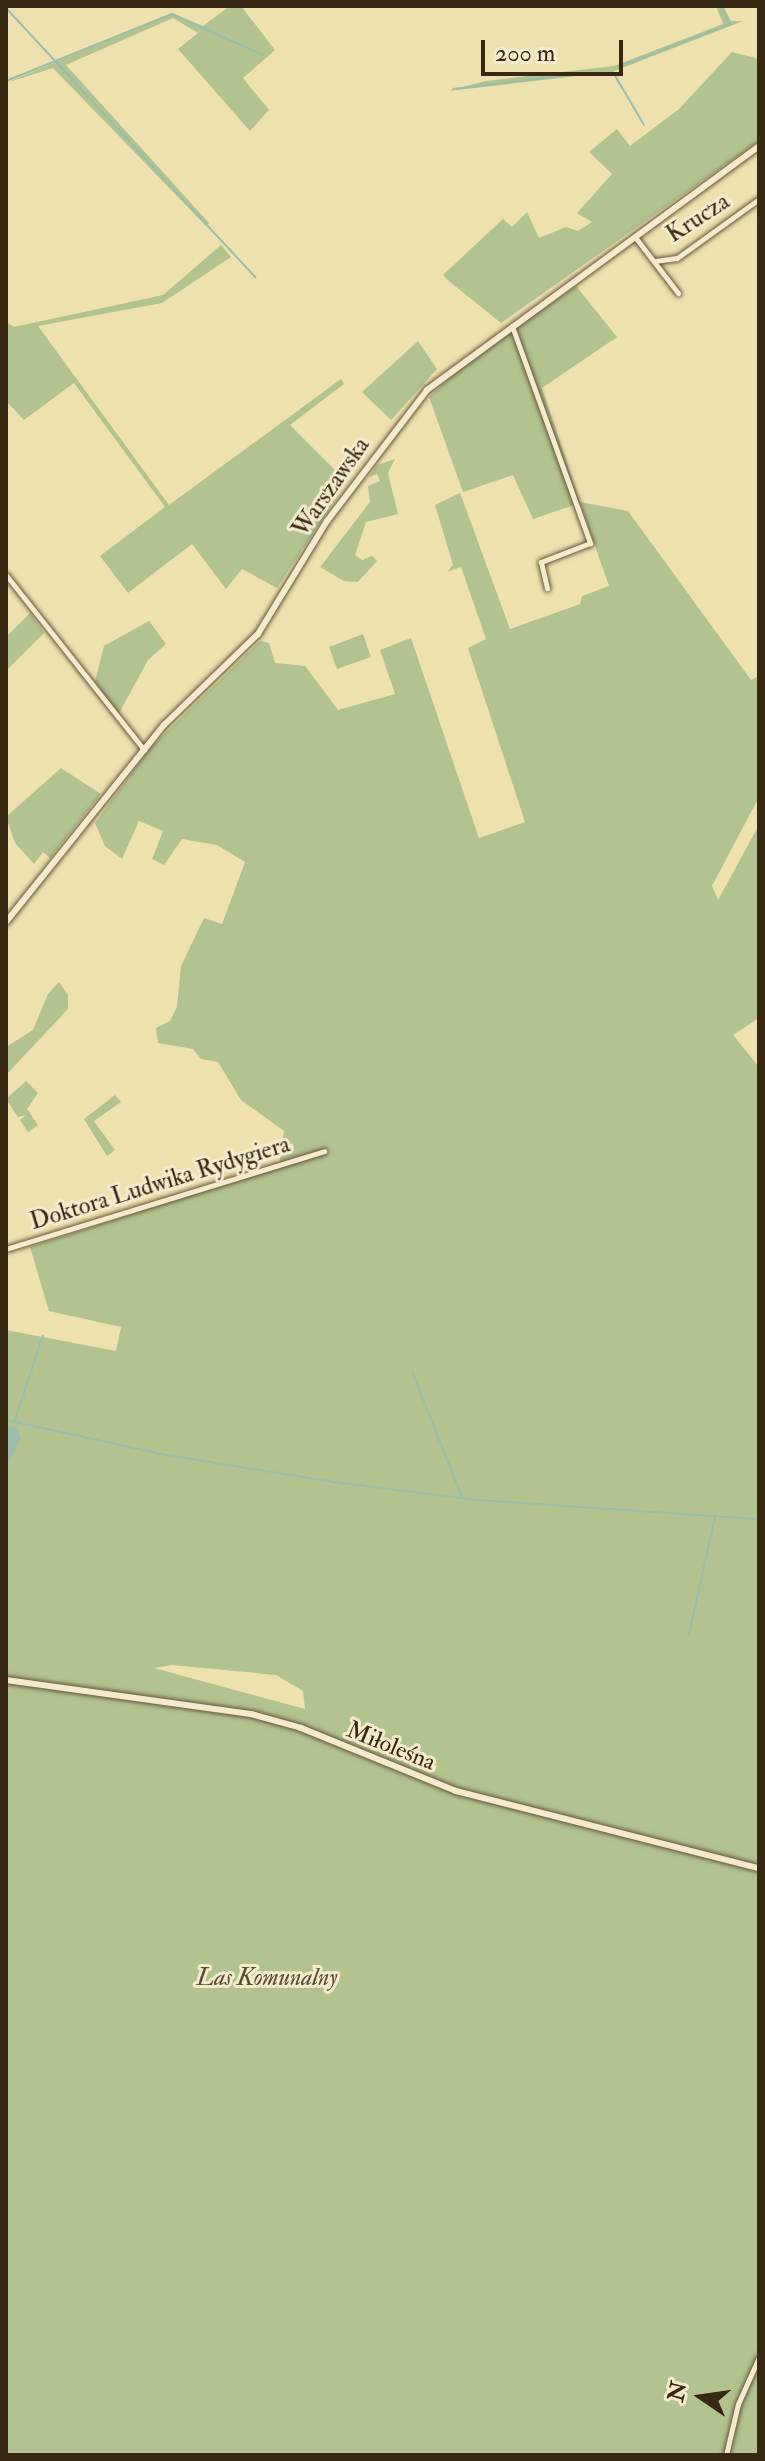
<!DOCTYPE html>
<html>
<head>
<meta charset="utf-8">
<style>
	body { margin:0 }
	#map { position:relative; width:765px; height:2461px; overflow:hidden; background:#efe0b0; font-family:"IM FELL Double Pica",serif }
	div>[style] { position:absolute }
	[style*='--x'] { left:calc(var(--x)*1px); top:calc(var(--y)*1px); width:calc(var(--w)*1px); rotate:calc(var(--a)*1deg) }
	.green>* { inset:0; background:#b2c390 }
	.water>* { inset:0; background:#9abdac }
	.stream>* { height:2px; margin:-1px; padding:0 1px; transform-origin:1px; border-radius:1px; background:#9abdac }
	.roads { filter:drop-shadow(0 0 2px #665639) drop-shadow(0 0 2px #665639) }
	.minor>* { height:5px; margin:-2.5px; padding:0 2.5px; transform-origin:2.5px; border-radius:2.5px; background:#f5ebcc }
	.tertiary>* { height:6px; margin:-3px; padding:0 3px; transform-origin:3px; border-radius:3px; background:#f5ebcc }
	.secondary>* { height:6px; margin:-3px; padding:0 3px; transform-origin:3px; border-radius:3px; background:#f5ebcc }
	span { translate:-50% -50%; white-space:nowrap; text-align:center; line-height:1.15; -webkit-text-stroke:6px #f5ebcc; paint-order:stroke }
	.street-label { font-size:24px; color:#382811 }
	.park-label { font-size:24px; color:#564f31; font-style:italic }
	.frame { position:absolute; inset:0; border:8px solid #382811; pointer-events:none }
	.north { position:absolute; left:661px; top:2357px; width:80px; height:80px; -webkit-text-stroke:6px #f5ebcc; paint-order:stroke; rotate:283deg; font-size:22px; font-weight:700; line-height:32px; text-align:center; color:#382811 }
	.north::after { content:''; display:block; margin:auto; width:28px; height:36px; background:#382811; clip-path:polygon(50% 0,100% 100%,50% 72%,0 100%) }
	.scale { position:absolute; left:481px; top:40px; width:142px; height:36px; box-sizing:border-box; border:4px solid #382811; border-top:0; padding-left:10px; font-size:24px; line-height:28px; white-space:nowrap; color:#382811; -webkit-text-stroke:6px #f5ebcc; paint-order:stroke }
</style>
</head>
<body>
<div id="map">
	<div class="green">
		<div style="clip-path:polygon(230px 6px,241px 6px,275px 50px,243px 78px,269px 110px,250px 131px,178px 49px,198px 33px,173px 18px,66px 65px,209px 223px,206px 226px,53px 68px,6px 83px,172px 13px,203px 26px)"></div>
		<div style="clip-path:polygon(716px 6px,723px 6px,731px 21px,743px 21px,612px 72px,449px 91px,485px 81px,614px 66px,723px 24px)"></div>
		<div style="clip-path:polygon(732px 52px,759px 59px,759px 141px,501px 323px,450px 282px,443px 275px,503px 219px,512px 227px,527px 212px,539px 238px,566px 227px,578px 231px,592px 222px,577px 213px,612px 174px,589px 152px,617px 129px,630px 146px,679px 109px)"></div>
		<div style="clip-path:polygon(221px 245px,231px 257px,162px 303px,38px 326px,169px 505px,341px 379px,344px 384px,290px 425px,347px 482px,277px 588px,242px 569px,226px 589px,192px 544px,128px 593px,100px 556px,165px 507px,74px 383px,24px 420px,6px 401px,6px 322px,14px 327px,163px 295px)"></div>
		<div style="clip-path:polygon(evenodd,576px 286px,617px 337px,542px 388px,580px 502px,628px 511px,751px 680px,759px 676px,759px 797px,712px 886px,718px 900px,759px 825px,759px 1018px,733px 1035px,759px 1067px,759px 2455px,6px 2455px,6px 1330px,116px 1351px,121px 1327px,49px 1311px,30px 1247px,279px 1167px,284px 1131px,241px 1100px,218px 1062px,201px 1059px,193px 1049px,158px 1043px,156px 1028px,170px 1021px,177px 1007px,181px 966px,204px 918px,222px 924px,245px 862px,217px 845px,182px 839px,164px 865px,152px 859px,163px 831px,139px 821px,122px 859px,105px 846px,95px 823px,151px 747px,260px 641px,269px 643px,275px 663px,305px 666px,338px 710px,395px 694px,380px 650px,411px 638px,479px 838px,525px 822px,468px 648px,486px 639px,461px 567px,447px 572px,453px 565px,435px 505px,460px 493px,510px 629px,580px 604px,582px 596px,609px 586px,580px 503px,533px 519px,513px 475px,463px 492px,429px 397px,463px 365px,576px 286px,172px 1665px,276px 1675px,303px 1691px,305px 1709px,154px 1668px,172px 1665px)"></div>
		<div style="clip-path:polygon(418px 341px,437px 369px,391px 420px,362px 392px)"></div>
		<div style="clip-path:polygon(395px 459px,388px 473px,398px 514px,366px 522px,355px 555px,362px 560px,372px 556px,377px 561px,358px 582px,344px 581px,320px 567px,370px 502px,368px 486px,380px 481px,377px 474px,369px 477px,377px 465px)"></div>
		<div style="clip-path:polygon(30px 613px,44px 633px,6px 671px,6px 637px)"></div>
		<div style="clip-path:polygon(149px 621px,166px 644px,148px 660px,118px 715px,94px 685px,104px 646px)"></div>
		<div style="clip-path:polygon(363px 634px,371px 657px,337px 669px,329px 647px)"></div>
		<div style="clip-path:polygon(61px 768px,101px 794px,50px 858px,43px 852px,34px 864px,15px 843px,6px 817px)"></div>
		<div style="clip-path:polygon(59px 982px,68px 995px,68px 1009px,6px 1075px,6px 1047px,33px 1030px,48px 994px)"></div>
		<div style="clip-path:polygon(26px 1081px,38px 1093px,27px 1109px,38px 1125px,28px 1132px,20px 1120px,26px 1115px,18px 1117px,6px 1099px)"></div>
		<div style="clip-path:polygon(115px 1095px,121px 1102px,94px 1121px,115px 1150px,107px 1156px,84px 1119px)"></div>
	</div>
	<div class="water">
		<div style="clip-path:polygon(6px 1426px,17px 1428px,21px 1438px,8px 1463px)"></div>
	</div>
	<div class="stream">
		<div style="--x:6;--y:8;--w:367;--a:47.2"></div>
		<div style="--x:618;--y:67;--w:120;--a:-21"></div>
		<div style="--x:730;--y:24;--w:20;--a:-117"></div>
		<div style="--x:614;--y:74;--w:59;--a:59.5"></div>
		<div style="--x:6;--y:81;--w:179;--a:-22"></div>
		<div style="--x:172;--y:14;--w:100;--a:24.3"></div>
		<div style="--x:453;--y:89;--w:117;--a:-6.9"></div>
		<div style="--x:413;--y:1374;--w:132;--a:68.3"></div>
		<div style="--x:6;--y:1420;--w:165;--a:12.3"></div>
		<div style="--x:167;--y:1455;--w:162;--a:9.2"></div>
		<div style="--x:327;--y:1481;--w:152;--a:7.2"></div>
		<div style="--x:478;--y:1500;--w:282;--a:3.9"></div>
		<div style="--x:15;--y:1420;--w:89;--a:-71.6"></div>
		<div style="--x:689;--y:1634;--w:120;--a:-77.5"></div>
	</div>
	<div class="roads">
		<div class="minor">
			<div style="--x:635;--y:237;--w:71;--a:52.5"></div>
			<div style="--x:655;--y:261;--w:22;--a:-8"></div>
			<div style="--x:677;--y:258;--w:101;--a:-35.7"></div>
			<div style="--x:512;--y:326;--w:231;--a:70.2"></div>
			<div style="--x:590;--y:543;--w:53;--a:158.8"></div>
			<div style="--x:541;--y:562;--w:27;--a:77"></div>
			<div style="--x:6;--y:575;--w:223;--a:51.7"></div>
			<div style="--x:6;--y:1249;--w:333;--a:-17.1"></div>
			<div style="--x:726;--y:2455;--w:52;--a:-76.8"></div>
			<div style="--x:738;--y:2404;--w:51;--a:-65.9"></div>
		</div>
		<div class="tertiary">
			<div style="--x:6;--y:1680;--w:247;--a:7.9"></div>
			<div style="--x:251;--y:1714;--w:52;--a:15.6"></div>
			<div style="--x:301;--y:1728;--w:167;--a:22.1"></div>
			<div style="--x:456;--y:1791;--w:313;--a:14.3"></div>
		</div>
		<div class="secondary">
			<div style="--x:6;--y:922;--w:253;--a:-51.3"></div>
			<div style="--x:164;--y:725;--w:131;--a:-44.1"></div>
			<div style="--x:258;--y:634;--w:132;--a:-58.6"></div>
			<div style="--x:327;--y:521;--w:165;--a:-52.6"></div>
			<div style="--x:427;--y:390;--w:412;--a:-36.3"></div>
		</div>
	</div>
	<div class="street-label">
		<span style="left:698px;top:218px;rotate:-33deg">Krucza</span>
		<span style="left:331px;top:487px;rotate:-55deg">Warszawska</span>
		<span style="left:160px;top:1183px;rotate:-17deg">Doktora Ludwika Rydygiera</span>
		<span style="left:391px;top:1746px;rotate:22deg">Miłoleśna</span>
	</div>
	<div class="park-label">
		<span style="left:267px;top:1978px">Las Komunalny</span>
	</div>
	<div class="frame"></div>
	<div class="north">N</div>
	<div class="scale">200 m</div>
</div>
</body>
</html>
